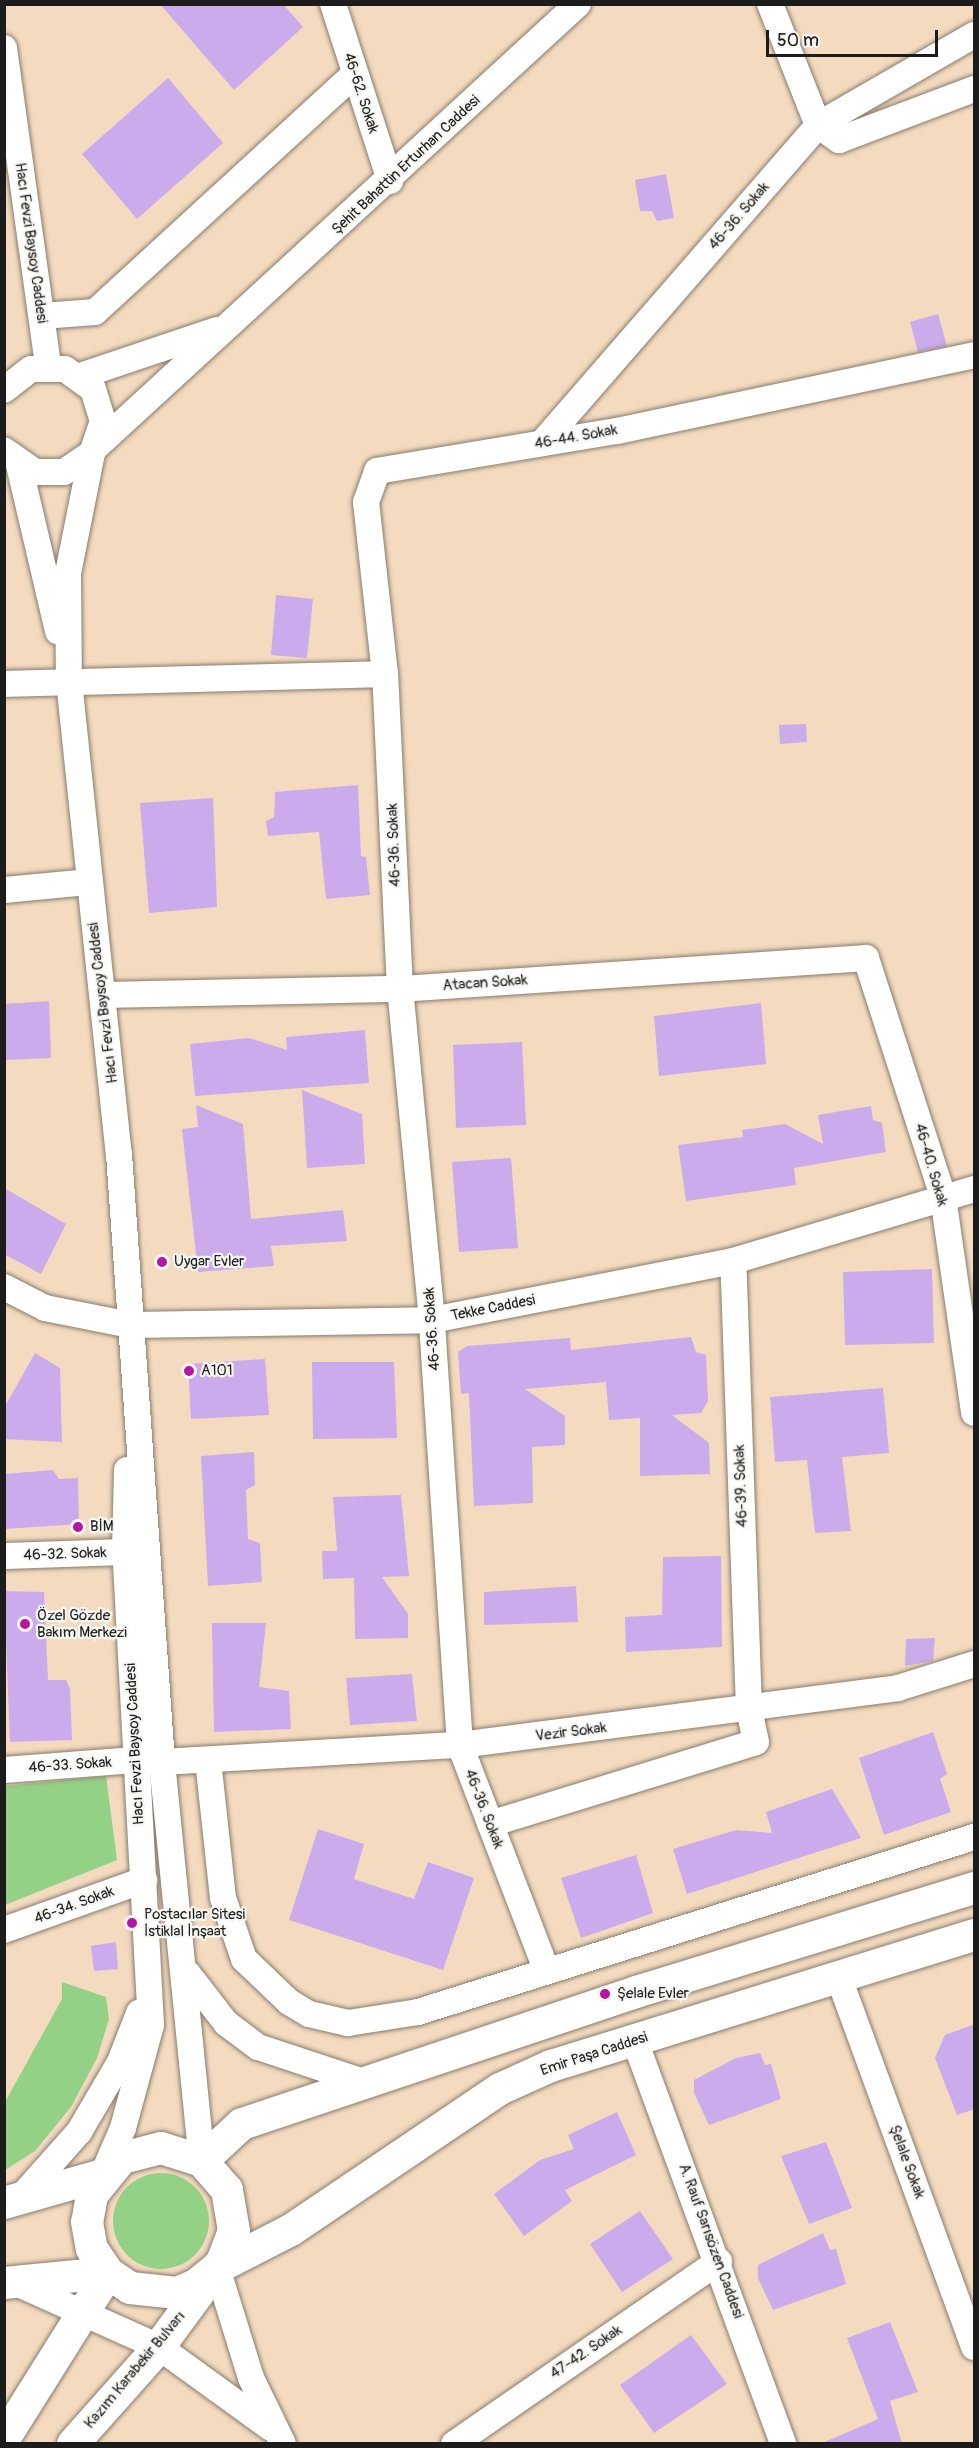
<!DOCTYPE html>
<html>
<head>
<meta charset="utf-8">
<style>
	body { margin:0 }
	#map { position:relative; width:979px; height:2448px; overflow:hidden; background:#f4dbbf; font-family:Pangolin,sans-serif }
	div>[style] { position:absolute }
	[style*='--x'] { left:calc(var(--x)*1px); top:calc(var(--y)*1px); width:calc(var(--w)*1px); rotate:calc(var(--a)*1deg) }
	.green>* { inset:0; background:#93d186 }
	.round { border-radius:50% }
	.building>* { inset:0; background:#cbabec }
	.roads { filter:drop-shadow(0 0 2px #887c6e) drop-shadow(0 0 2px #887c6e) }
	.minor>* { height:26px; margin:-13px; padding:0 13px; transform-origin:13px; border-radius:13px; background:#fff }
	.major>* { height:32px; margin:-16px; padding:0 16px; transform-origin:16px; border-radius:16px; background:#fff }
	.dots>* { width:16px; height:16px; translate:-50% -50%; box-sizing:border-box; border:3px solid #f6f6f2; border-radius:50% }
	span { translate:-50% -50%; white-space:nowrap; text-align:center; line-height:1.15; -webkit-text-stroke:4.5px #f6f6f2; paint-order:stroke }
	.street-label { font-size:15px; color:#1c1c1c }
	.poi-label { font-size:15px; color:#1c1c1c }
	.left { translate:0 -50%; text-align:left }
	.frame { position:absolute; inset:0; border:6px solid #1c1c1c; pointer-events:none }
	.scale { position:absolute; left:766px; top:30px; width:172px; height:27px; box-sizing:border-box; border:3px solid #1c1c1c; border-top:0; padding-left:8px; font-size:18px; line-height:21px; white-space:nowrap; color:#1c1c1c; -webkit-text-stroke:4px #f6f6f2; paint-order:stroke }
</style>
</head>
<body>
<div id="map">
	<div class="green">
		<div style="clip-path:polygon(106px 1776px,117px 1860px,5px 1905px,5px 1786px)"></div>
		<div style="clip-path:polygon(62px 1982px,106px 1997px,109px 2019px,97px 2058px,71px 2107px,35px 2151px,5px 2170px,5px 2102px,62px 1999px)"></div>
		<div class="round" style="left:113px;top:2173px;width:96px;height:96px"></div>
	</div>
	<div class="building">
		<div style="clip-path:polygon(160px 4px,283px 4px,303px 27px,234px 90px)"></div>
		<div style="clip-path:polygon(168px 78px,223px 143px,137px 219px,82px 154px)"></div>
		<div style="clip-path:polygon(666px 174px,674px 218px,657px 221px,652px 211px,640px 211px,635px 180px)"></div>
		<div style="clip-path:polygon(938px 314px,947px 346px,918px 352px,910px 322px)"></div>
		<div style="clip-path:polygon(276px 595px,313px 599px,307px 658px,271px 655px)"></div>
		<div style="clip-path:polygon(806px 724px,807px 742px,780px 744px,779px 725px)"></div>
		<div style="clip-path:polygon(358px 785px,361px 856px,366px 857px,370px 895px,326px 899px,319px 832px,268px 836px,266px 821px,274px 817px,275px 792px)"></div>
		<div style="clip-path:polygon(213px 798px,217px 907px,149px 913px,140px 803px)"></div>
		<div style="clip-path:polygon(49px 1001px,51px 1058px,4px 1060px,4px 1004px)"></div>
		<div style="clip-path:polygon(761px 1003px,766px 1064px,659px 1076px,654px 1016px)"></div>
		<div style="clip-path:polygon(365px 1030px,369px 1083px,195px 1096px,190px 1044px,249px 1038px,287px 1050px,286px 1037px)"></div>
		<div style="clip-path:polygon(522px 1042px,526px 1125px,456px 1128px,453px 1045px)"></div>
		<div style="clip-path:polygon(302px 1090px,362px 1114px,365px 1164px,307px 1168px)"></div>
		<div style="clip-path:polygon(196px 1105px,243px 1124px,251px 1219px,343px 1210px,347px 1241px,271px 1246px,274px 1266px,198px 1272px,182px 1129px,198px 1127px)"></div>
		<div style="clip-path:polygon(871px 1106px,873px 1120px,882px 1123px,886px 1152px,794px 1168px,796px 1185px,686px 1201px,678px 1145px,743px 1137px,742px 1130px,785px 1124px,823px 1144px,818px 1115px)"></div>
		<div style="clip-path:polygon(511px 1158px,518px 1248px,459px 1252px,452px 1162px)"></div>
		<div style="clip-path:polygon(4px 1188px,66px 1224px,41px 1274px,4px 1254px)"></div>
		<div style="clip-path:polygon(932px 1269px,934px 1343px,845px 1345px,843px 1272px)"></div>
		<div style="clip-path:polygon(691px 1337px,696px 1352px,706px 1355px,708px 1401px,701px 1413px,672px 1415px,709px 1443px,710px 1474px,640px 1476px,640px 1418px,609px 1420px,606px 1382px,525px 1389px,565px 1416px,565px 1445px,532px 1447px,533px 1503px,474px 1506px,469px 1393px,461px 1394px,458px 1352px,467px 1346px,570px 1338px,571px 1350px)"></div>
		<div style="clip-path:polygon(35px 1353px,60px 1368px,62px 1442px,4px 1439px,4px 1408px)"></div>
		<div style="clip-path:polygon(265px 1359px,269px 1415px,191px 1419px,188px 1364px)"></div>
		<div style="clip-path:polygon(312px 1362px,394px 1362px,397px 1438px,313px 1439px)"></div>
		<div style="clip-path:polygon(883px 1388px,889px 1453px,842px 1457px,851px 1531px,815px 1533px,807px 1460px,775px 1462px,770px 1397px)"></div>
		<div style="clip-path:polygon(254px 1452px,255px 1485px,246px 1490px,248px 1539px,260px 1543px,262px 1582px,208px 1586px,201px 1456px)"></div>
		<div style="clip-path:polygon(53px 1470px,59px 1479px,78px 1478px,79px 1524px,4px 1529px,4px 1474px)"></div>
		<div style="clip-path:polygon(401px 1495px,409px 1576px,382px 1577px,408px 1614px,408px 1638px,355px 1639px,354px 1578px,323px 1579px,322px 1551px,337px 1551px,333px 1497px)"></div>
		<div style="clip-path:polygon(721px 1556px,722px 1647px,626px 1652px,625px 1617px,662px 1615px,663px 1557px)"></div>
		<div style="clip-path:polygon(576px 1586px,578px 1622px,484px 1625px,484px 1592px)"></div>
		<div style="clip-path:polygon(4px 1591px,44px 1592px,48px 1680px,66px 1680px,70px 1689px,72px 1740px,10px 1742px)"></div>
		<div style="clip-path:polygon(212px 1623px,266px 1623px,259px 1687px,289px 1691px,291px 1729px,214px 1732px)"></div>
		<div style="clip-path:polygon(935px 1638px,933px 1661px,905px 1666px,906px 1639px)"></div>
		<div style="clip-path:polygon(412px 1674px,417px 1721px,350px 1725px,346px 1678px)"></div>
		<div style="clip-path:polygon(933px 1732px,947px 1774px,940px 1779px,951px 1812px,884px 1835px,859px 1758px)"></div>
		<div style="clip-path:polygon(832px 1789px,861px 1838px,687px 1894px,673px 1849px,736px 1830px,772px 1833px,766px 1812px)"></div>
		<div style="clip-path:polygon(318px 1829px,364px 1844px,354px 1879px,414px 1899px,428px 1862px,474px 1878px,443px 1970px,289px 1920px)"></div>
		<div style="clip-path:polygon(636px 1855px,653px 1913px,581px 1938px,561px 1878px)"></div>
		<div style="clip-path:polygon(116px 1942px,118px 1969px,94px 1971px,91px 1946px)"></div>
		<div style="clip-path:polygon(975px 2024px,975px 2109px,957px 2115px,935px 2058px,945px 2035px)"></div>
		<div style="clip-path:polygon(760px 2053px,765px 2065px,771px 2064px,781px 2099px,709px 2125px,694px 2093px,694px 2080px,736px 2058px)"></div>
		<div style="clip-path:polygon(617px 2112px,636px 2155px,565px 2190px,572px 2201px,524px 2236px,494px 2194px,540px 2160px,574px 2149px,568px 2135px)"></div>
		<div style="clip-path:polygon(826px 2142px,852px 2208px,809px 2224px,781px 2156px)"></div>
		<div style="clip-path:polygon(640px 2211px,673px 2259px,622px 2292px,590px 2244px)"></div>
		<div style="clip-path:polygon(823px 2233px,830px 2250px,836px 2249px,846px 2284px,773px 2310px,758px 2278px,758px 2265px)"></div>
		<div style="clip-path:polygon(890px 2322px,918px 2392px,890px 2401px,902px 2444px,820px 2444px,878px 2419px,847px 2338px)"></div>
		<div style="clip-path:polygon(691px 2335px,727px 2384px,654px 2433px,620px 2385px)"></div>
	</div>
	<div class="roads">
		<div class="minor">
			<div style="--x:333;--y:4;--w:186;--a:72.1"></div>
			<div style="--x:770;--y:4;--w:130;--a:68.4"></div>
			<div style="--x:818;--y:125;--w:26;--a:36"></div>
			<div style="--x:839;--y:140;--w:144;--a:-20.7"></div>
			<div style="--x:4;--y:48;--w:321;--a:82.1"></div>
			<div style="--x:42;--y:316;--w:53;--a:-4.3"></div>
			<div style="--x:95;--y:312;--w:352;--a:-42.5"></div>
			<div style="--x:80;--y:376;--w:145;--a:-18.6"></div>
			<div style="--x:4;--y:390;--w:34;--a:-38"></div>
			<div style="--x:31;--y:369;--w:34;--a:0"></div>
			<div style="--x:65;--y:369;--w:34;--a:36"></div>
			<div style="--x:93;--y:389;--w:34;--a:73"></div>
			<div style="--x:103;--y:421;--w:34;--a:109"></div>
			<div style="--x:92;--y:453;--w:34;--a:146"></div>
			<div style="--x:64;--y:472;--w:29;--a:180"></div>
			<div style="--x:35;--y:472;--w:38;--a:-145"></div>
			<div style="--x:542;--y:443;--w:421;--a:-49"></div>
			<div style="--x:818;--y:125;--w:180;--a:-30"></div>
			<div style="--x:97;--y:446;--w:653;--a:-42.58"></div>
			<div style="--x:92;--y:453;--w:122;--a:101.3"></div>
			<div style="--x:68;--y:573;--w:108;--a:89.5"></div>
			<div style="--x:69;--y:681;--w:476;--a:84"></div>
			<div style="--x:119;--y:1154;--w:610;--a:85.95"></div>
			<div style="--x:162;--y:1762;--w:401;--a:84.3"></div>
			<div style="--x:19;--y:465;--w:171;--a:76.8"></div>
			<div style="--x:4;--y:684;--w:381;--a:-1.5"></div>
			<div style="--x:4;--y:890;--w:84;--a:-5.4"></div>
			<div style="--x:104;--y:995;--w:296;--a:-1.2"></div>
			<div style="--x:400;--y:989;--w:467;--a:-3.8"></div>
			<div style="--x:866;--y:958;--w:251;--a:72.1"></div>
			<div style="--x:943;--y:1197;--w:218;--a:81.8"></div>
			<div style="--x:4;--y:1287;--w:46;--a:27.1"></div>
			<div style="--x:45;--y:1308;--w:87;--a:11.3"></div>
			<div style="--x:130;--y:1325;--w:302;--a:-0.9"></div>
			<div style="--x:432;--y:1320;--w:307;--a:-11.1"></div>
			<div style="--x:733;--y:1261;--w:252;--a:-16.6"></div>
			<div style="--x:4;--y:1556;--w:121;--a:-1.9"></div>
			<div style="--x:208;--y:1760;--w:139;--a:83.8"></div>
			<div style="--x:223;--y:1898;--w:65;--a:71"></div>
			<div style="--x:244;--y:1959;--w:62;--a:43.7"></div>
			<div style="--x:289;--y:2002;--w:23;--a:31"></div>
			<div style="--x:309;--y:2014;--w:40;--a:13"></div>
			<div style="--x:348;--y:2023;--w:71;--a:-8.9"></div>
			<div style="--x:418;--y:2012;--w:583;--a:-17.47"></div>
			<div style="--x:162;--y:1762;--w:298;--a:-3.3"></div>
			<div style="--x:460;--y:1745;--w:442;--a:-7.4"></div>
			<div style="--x:898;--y:1688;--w:80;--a:-17.5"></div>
			<div style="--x:4;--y:1770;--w:131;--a:-4.4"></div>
			<div style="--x:490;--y:1824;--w:278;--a:-17.1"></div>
			<div style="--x:756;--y:1742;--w:33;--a:-102"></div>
			<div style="--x:749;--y:1710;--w:449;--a:-92"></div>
			<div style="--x:4;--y:1930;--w:149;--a:-19.7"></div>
			<div style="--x:546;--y:1969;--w:240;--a:-111"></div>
			<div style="--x:460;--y:1745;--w:426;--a:-93.8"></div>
			<div style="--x:432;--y:1320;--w:333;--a:-95.5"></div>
			<div style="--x:400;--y:989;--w:315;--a:-92.7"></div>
			<div style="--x:385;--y:674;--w:173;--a:-96.3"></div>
			<div style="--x:366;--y:502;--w:33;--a:-70"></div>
			<div style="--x:377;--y:471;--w:243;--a:-9.5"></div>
			<div style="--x:617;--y:431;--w:365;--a:-12"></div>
			<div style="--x:188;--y:1974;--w:62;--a:52.2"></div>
			<div style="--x:226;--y:2023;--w:40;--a:37"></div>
			<div style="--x:258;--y:2047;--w:118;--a:18.3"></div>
			<div style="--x:839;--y:1978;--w:393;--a:69.9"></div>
			<div style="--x:635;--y:2041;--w:429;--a:69.8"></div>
			<div style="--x:103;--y:2174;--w:50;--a:-66.5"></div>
			<div style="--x:123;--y:2128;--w:107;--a:-74.8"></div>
			<div style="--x:151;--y:2025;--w:474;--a:-93.1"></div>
			<div style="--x:125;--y:1552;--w:82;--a:-88.6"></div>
			<div style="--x:23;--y:2195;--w:84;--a:-48.4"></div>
			<div style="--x:79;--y:2132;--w:81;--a:-59.6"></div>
			<div style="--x:120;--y:2062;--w:53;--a:-68.8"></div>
			<div style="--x:217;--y:2268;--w:115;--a:72.8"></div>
			<div style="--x:251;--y:2378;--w:73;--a:64.1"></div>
			<div style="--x:16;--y:2283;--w:157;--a:24.1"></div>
			<div style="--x:159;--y:2347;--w:138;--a:35.9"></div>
			<div style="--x:454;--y:2444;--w:322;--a:-34.6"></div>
		</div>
		<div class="major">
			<div style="--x:202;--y:2161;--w:54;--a:-42.8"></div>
			<div style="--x:242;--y:2124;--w:416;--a:-18.5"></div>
			<div style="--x:636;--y:1992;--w:354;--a:-17.1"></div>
			<div style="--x:4;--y:2203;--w:103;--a:-15.8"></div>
			<div style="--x:4;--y:2283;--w:104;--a:-5.5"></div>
			<div style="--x:4;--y:2439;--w:196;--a:-57.9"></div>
			<div style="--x:73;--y:2444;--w:130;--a:-48.4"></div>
			<div style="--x:159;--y:2347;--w:98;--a:-53.7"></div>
			<div style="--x:217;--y:2268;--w:8;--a:-50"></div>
			<div style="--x:222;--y:2262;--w:33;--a:-69"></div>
			<div style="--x:234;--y:2231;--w:42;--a:-99.7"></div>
			<div style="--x:227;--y:2190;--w:38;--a:-131"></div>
			<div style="--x:202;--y:2161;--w:43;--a:-162.4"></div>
			<div style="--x:161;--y:2148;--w:40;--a:165.6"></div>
			<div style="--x:122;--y:2158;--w:48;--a:129"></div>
			<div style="--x:92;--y:2195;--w:27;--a:100"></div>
			<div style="--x:87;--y:2222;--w:27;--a:80"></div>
			<div style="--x:92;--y:2249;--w:29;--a:56"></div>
			<div style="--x:108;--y:2273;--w:27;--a:34"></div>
			<div style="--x:130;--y:2288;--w:47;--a:6.1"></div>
			<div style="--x:177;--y:2293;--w:21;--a:-23"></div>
			<div style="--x:196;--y:2285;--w:27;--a:-39"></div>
			<div style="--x:217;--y:2268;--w:83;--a:-27.2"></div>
			<div style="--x:291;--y:2230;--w:252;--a:-34"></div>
			<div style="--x:500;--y:2089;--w:56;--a:-24.3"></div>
			<div style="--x:551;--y:2066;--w:443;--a:-17.2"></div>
		</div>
	</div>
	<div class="dots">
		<div style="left:162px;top:1262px;background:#b5179e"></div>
		<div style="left:189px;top:1371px;background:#b5179e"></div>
		<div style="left:78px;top:1527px;background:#b5179e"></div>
		<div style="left:25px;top:1624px;background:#b5179e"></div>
		<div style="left:132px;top:1923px;background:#b5179e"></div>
		<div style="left:605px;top:1994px;background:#b5179e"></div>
	</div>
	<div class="street-label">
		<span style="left:361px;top:93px;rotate:72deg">46-62. Sokak</span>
		<span style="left:406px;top:165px;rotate:-43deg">Şehit Bahattin Erturhan Caddesi</span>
		<span style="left:739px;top:216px;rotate:-49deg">46-36. Sokak</span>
		<span style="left:31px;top:243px;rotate:82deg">Hacı Fevzi Baysoy Caddesi</span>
		<span style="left:576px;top:437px;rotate:-10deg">46-44. Sokak</span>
		<span style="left:394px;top:845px;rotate:-92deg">46-36. Sokak</span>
		<span style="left:485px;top:983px;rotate:-4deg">Atacan Sokak</span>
		<span style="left:103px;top:1003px;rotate:-97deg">Hacı Fevzi Baysoy Caddesi</span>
		<span style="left:931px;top:1165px;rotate:74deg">46-40. Sokak</span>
		<span style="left:493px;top:1308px;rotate:-11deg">Tekke Caddesi</span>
		<span style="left:432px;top:1329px;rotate:-94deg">46-36. Sokak</span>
		<span style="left:741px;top:1486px;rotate:-92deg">46-39. Sokak</span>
		<span style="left:65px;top:1554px;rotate:-2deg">46-32. Sokak</span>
		<span style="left:571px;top:1732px;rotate:-7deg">Vezir Sokak</span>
		<span style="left:135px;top:1744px;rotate:-93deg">Hacı Fevzi Baysoy Caddesi</span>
		<span style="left:70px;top:1765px;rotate:-4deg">46-33. Sokak</span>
		<span style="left:484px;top:1809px;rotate:69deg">46-36. Sokak</span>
		<span style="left:74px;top:1905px;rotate:-20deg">46-34. Sokak</span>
		<span style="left:594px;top:2054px;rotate:-18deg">Emir Paşa Caddesi</span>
		<span style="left:907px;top:2162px;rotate:70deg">Şelale Sokak</span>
		<span style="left:711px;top:2241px;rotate:70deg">A. Rauf Sarısözen Caddesi</span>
		<span style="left:586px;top:2352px;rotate:-34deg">47-42. Sokak</span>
		<span style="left:135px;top:2370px;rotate:-50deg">Kazım Karabekir Bulvarı</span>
	</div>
	<div class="poi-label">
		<span class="left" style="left:174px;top:1262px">Uygar Evler</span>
		<span class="left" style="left:201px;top:1371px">A101</span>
		<span class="left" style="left:90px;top:1527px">BİM</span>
		<span class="left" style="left:37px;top:1624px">Özel Gözde<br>Bakım Merkezi</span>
		<span class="left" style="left:144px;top:1923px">Postacılar Sitesi<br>İstiklal İnşaat</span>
		<span class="left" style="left:617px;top:1994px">Şelale Evler</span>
	</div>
	<div class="frame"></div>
	<div class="scale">50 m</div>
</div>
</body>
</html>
